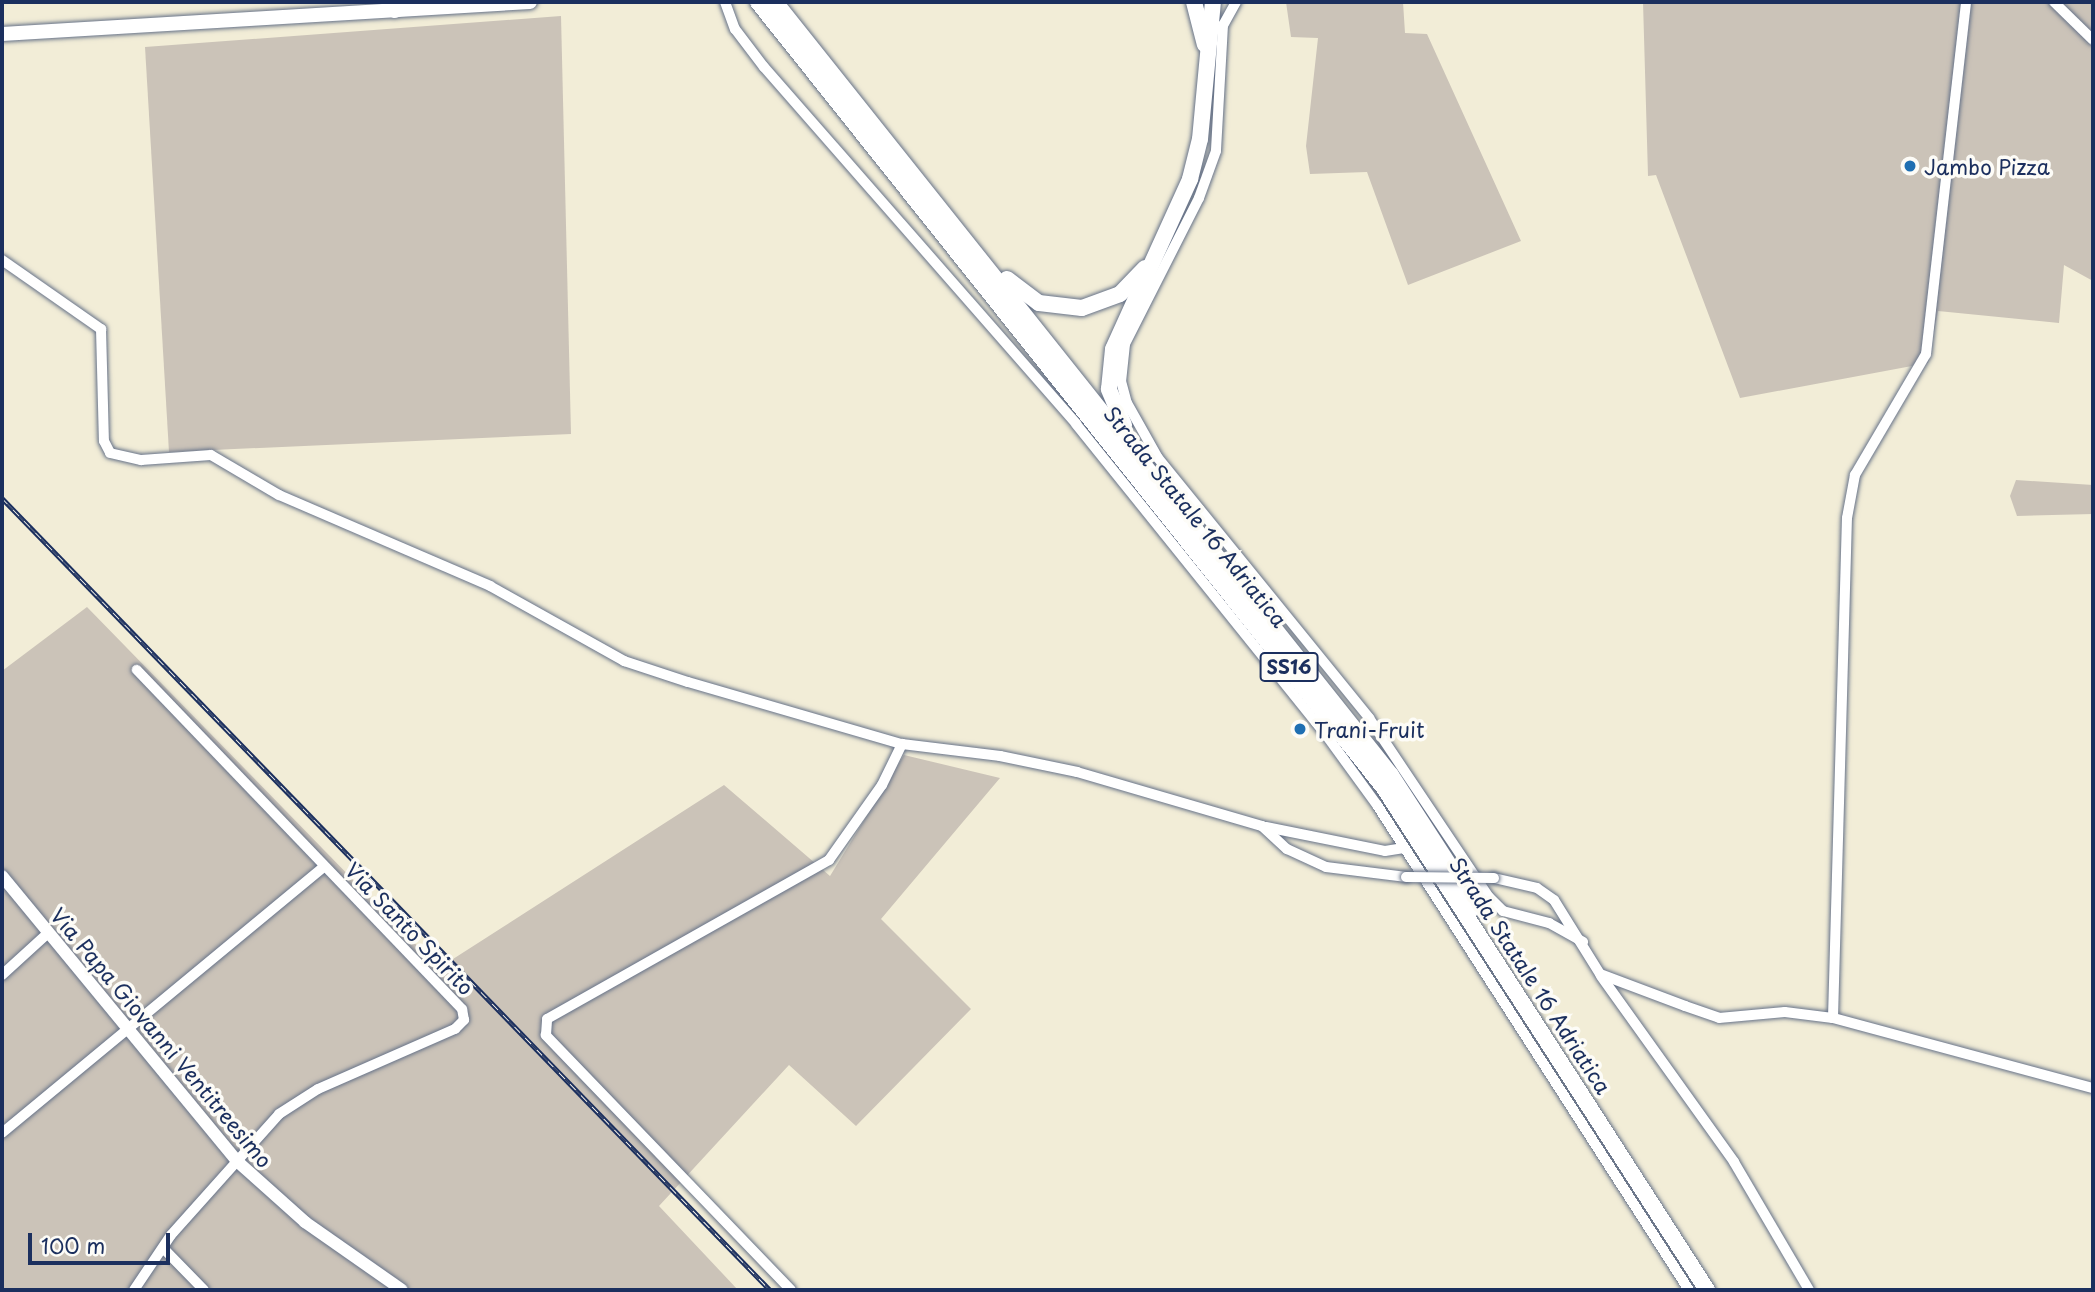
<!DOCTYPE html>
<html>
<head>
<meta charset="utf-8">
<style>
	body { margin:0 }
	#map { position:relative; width:2095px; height:1292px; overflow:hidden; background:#f2edd7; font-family:"Playpen Sans",sans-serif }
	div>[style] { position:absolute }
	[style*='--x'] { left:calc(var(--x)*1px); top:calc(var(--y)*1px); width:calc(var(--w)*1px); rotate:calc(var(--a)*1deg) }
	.industrial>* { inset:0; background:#cbc3b8 }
	.roads { filter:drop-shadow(0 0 2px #667288) drop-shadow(0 0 2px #667288) }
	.minor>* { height:10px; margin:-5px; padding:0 5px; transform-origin:5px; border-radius:5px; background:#fff }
	.tertiary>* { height:12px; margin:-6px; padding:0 6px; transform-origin:6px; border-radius:6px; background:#fff }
	.secondary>* { height:14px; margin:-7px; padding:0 7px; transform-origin:7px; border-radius:7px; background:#fff }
	.trunk>* { height:16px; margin:-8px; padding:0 8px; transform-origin:8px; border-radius:8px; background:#fff }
	.rail>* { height:5px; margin-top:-2.5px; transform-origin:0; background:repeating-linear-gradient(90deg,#fdfcf7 0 8px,#1b2f5e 0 16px); box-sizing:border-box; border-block:2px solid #1b2f5e }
	.bridges { filter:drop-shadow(0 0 2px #667288) drop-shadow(0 0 2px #667288) }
	.minor-bridge>* { height:10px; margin:-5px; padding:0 5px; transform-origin:5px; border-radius:5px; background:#fff }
	.dots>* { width:19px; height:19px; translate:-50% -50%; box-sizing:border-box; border:4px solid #fdfcf7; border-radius:50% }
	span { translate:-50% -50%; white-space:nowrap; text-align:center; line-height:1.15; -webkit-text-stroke:7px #fdfcf7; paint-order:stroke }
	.shield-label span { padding:2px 5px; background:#fdfcf7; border:2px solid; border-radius:5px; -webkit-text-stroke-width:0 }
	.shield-label { font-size:19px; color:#1b2f5e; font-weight:700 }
	.poi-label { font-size:21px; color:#1b2f5e }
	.left { translate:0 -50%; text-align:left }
	.street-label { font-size:21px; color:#1b2f5e }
	.frame { position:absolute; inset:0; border:4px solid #1b2f5e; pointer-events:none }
	.scale { position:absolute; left:28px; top:1233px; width:142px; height:32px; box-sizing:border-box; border:4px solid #1b2f5e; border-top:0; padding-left:9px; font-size:21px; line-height:24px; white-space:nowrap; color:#1b2f5e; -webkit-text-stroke:5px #fdfcf7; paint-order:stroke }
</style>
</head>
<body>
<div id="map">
	<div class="industrial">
		<div style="clip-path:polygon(1286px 2px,1403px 2px,1405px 33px,1427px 34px,1521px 241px,1408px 285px,1367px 172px,1310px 174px,1306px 146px,1318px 38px,1291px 37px)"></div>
		<div style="clip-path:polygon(1643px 2px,2093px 2px,2093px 281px,2064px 265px,2059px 323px,1938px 311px,1928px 363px,1740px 398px,1656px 175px,1648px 176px)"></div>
		<div style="clip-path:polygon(561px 16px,571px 434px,169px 452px,145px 47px)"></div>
		<div style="clip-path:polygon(2016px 480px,2093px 485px,2093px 514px,2017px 516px,2010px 496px)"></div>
		<div style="clip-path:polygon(87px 607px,439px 968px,724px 785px,830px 876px,904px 755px,1000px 778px,881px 919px,971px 1009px,856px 1126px,789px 1065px,659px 1206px,738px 1290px,2px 1290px,2px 671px)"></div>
	</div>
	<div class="roads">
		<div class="minor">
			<div style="--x:725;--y:2;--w:29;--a:70"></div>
			<div style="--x:735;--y:29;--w:48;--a:52.7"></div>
			<div style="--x:764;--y:67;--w:474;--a:48.8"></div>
			<div style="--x:1076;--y:424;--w:395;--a:51.2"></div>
			<div style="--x:1324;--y:732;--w:90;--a:54"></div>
			<div style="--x:1377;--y:805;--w:577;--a:57.25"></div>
			<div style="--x:1236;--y:2;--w:26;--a:119"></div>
			<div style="--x:1223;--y:25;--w:126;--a:93.2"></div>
			<div style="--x:1216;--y:151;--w:50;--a:109.9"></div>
			<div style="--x:1199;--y:198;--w:164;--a:116.9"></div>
			<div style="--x:1125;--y:344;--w:37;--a:96"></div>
			<div style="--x:1121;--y:381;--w:23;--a:75"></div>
			<div style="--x:1127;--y:403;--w:63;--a:60.6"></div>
			<div style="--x:1158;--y:458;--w:335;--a:50.9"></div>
			<div style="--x:1369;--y:718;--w:216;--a:56.2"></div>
			<div style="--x:1489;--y:897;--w:20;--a:45"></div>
			<div style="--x:1503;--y:911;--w:48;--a:14.6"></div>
			<div style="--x:1549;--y:923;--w:39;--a:29"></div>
			<div style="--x:2054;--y:2;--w:54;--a:44.3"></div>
			<div style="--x:2;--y:260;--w:121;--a:34.9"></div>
			<div style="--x:101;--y:329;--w:112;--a:88.5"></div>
			<div style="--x:104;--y:441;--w:13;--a:63"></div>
			<div style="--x:110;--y:453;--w:32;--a:13"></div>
			<div style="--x:141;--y:460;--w:70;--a:-4.1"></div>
			<div style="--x:211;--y:455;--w:79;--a:30.5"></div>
			<div style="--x:279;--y:495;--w:230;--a:23.3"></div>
			<div style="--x:490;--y:586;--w:154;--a:29.2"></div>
			<div style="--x:624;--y:661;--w:67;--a:18.2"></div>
			<div style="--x:688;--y:682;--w:223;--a:16.2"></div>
			<div style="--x:902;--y:744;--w:99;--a:7"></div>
			<div style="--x:1000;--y:756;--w:79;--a:11.7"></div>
			<div style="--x:1077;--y:772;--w:193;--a:16.3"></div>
			<div style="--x:1262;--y:826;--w:34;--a:43"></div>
			<div style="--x:1287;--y:849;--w:43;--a:24.8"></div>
			<div style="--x:1326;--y:867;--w:81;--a:7.1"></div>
			<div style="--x:1266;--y:827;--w:121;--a:11.4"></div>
			<div style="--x:1385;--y:851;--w:19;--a:-9"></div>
			<div style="--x:1494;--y:878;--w:44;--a:13.1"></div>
			<div style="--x:1537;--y:888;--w:21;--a:35"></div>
			<div style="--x:1554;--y:900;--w:87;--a:58.1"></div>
			<div style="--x:1600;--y:974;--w:91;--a:20.6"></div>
			<div style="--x:1685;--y:1006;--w:36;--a:19"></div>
			<div style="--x:1719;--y:1018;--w:66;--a:-5.2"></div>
			<div style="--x:1785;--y:1012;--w:48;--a:7.1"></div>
			<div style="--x:1833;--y:1018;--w:269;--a:15.1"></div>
			<div style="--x:2;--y:975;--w:62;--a:-42.4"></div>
			<div style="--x:1601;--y:976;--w:229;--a:54.4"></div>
			<div style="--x:1734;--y:1162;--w:148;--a:59.6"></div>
			<div style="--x:1833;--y:1018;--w:500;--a:-88.4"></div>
			<div style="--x:1847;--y:518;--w:44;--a:-79.5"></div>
			<div style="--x:1855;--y:475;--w:140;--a:-59.6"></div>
			<div style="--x:1926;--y:354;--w:354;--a:-83.5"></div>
			<div style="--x:2;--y:1133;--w:418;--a:-39.6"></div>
			<div style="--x:163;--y:1248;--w:59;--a:45.7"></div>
			<div style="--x:134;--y:1290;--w:66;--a:-56.1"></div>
			<div style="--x:171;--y:1235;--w:162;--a:-48.2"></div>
			<div style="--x:279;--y:1114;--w:46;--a:-32.7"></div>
			<div style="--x:318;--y:1089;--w:150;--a:-23.7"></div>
			<div style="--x:455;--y:1029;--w:13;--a:-45"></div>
			<div style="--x:464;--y:1020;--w:11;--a:-100"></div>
			<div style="--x:462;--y:1009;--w:470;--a:-133.8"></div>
			<div style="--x:791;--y:1290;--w:354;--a:-133.9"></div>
			<div style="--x:546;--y:1035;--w:16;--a:-86"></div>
			<div style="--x:547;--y:1019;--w:324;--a:-29.4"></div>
			<div style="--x:829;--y:860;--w:92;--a:-54.8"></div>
			<div style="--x:882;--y:785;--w:46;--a:-64"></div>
		</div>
		<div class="tertiary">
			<div style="--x:2;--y:876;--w:371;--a:50.5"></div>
			<div style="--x:238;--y:1162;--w:90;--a:41.8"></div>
			<div style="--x:305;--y:1222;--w:118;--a:35"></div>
		</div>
		<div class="secondary">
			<div style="--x:2;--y:34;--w:529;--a:-3.47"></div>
		</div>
		<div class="trunk">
			<div style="--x:496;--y:2;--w:3;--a:0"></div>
			<div style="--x:758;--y:2;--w:1005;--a:51.46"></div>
			<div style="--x:1384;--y:788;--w:597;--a:57.24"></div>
			<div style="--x:775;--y:2;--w:988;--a:51.45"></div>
			<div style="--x:1391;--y:775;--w:158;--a:57.1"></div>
			<div style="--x:1194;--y:2;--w:44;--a:75.7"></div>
			<div style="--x:395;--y:10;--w:21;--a:-23"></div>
			<div style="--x:1007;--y:279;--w:40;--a:37"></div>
			<div style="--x:1039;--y:303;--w:43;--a:6.6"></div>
			<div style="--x:1082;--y:308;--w:40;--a:-20.2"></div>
			<div style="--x:1120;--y:294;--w:36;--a:-46"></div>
			<div style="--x:1124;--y:425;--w:39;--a:-113"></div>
			<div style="--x:1109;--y:389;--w:40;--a:-84.3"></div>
			<div style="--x:1113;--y:349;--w:187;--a:-65.6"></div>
			<div style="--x:1190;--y:179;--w:41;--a:-76"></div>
			<div style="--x:1200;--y:139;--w:138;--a:-84.6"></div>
		</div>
	</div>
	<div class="rail">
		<div style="--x:2;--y:498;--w:1103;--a:45.88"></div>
	</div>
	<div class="bridges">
		<div class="minor-bridge">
			<div style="--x:1406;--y:877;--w:88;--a:0.7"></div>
		</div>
	</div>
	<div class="dots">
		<div style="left:1910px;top:166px;background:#1f6fb2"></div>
		<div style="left:1300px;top:729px;background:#1f6fb2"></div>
	</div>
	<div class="shield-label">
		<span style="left:1289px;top:667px">SS16</span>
	</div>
	<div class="poi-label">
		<span class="left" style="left:1924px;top:166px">Jambo Pizza</span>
		<span class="left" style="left:1314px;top:729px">Trani-Fruit</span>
	</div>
	<div class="street-label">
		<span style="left:1196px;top:516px;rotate:51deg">Strada Statale 16 Adriatica</span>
		<span style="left:410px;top:928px;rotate:46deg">Via Santo Spirito</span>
		<span style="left:1531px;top:975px;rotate:57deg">Strada Statale 16 Adriatica</span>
		<span style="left:162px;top:1037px;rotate:50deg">Via Papa Giovanni Ventitreesimo</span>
	</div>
	<div class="frame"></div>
	<div class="scale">100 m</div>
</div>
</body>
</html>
